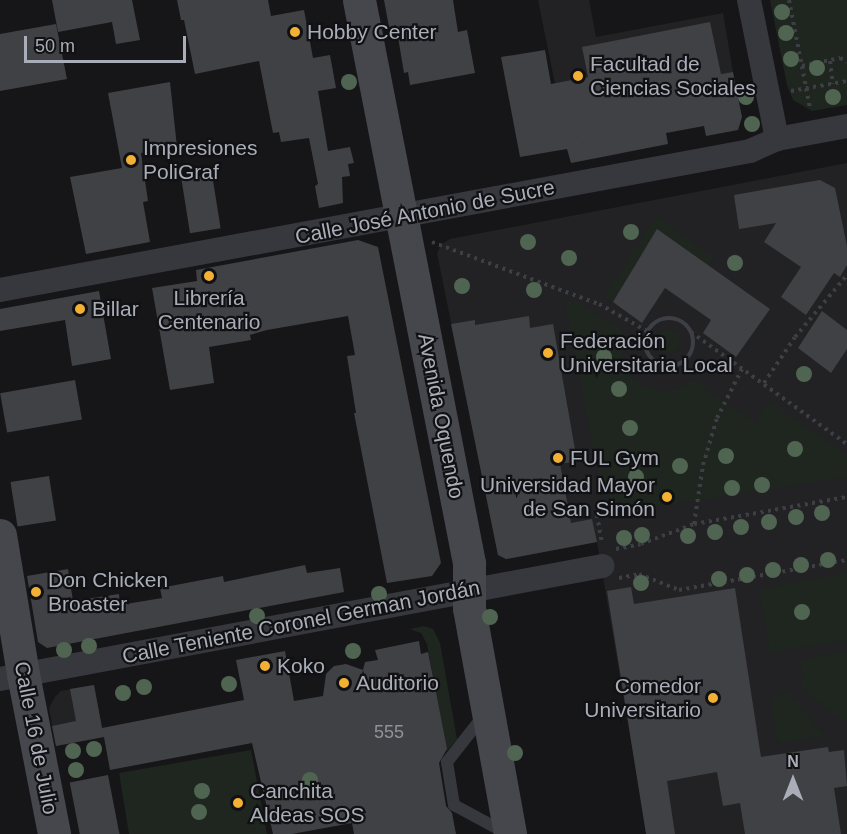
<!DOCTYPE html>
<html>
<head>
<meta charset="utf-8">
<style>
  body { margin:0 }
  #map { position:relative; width:847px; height:834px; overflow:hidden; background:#161618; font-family:Arial,sans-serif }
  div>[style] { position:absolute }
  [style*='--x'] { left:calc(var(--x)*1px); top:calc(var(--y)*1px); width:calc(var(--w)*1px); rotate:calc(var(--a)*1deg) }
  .built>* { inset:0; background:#222225 }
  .green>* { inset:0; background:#1e261f }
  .round { border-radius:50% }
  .building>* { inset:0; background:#404145; transform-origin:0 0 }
  .path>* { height:4px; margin-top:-2px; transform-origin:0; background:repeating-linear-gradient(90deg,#3d3f44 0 3px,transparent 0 7.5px) }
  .path>.ring { margin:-2px; padding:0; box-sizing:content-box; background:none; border:4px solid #3d3f44; border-radius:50% }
  .lane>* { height:12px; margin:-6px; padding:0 6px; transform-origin:6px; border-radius:6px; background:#37383d }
  .street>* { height:24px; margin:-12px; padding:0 12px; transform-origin:12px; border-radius:12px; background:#37383d }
  .secondary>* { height:33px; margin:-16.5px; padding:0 16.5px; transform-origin:16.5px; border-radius:16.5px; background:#45474d }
  .trees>* { width:16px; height:16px; margin:-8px; border-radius:50%; background:#506452 }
  .dots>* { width:16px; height:16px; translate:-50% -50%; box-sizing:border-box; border:3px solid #111113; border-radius:50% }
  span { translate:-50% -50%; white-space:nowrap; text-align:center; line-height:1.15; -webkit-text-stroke:4.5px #111113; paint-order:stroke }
  .number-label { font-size:18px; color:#8e929b }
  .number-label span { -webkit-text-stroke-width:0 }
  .poi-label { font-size:21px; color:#a8adb8 }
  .left { translate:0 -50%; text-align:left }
  .right { translate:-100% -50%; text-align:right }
  .street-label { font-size:21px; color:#a8adb8 }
  .north { position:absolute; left:763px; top:750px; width:60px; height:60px; -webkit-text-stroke:4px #111113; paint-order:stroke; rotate:0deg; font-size:16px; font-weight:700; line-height:24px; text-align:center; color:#a8adb8 }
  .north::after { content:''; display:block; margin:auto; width:21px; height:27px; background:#a8adb8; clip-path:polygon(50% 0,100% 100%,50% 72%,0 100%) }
  .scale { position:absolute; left:24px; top:36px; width:162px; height:27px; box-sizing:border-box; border:3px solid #a8adb8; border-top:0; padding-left:8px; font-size:18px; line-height:21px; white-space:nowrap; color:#a8adb8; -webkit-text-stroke:4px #111113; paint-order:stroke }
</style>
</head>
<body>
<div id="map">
  <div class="built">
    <i style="clip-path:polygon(538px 0,589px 0,596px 37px,723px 13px,733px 72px,607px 95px,619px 154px,571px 163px)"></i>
    <i style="clip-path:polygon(847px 163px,847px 834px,647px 834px,597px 542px,506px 559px,498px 555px,437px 253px,442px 244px,450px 239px)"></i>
    <i style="clip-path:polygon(94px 685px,104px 737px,56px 746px,49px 708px,55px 697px,61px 691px)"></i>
  </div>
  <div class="green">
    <i style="clip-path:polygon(770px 0,847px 0,847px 105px,812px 111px,793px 100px,787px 85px)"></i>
    <i style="clip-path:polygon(656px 216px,715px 258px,709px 266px,657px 230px,613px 302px,604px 296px)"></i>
    <i style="clip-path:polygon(565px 302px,576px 302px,624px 331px,620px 346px,623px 361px,631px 376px,643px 386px,660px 392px,678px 389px,693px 380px,755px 423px,769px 401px,847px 454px,847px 477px,636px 510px,602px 495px)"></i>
    <i class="round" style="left:656px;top:329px;width:24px;height:24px"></i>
    <i style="clip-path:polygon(847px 573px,847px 640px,770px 653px,759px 589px)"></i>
    <i style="clip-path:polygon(424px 626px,433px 629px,440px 643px,457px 739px,447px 751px,427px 644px,421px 633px,410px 629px)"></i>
    <i style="clip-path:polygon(847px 651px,847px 723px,800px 688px,803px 679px,801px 660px)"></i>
    <i style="clip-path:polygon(789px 693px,805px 711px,813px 725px,824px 736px,778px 743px,770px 696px)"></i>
    <i style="clip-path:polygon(251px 750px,267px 834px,129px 834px,119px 773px)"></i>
  </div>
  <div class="building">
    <i style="clip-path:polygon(52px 0,132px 0,140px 40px,116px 44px,112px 22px,58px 32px)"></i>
    <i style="clip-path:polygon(177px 0,268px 0,271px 16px,304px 10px,313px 58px,330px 55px,336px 88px,318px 91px,328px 151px,350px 147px,354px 163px,348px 164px,350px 176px,342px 177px,343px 203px,319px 208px,315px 186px,318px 184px,309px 138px,281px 142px,279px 132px,273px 133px,259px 61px,195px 74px,184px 20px,181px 20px)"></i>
    <i style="clip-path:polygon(384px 0,453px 0,458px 32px,467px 30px,475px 73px,410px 85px,408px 72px,404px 73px,396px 25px,389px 27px)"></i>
    <i style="clip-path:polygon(710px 22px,721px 74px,733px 72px,742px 117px,738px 130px,706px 136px,704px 126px,666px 133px,668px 144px,571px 163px,567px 149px,520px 157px,501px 57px,545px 50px,551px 84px,588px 77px,582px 47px)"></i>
    <i style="clip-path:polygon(56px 24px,67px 79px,0 91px,0 34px)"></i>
    <i style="clip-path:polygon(170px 82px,177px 147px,141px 153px,148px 201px,143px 202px,150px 242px,86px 254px,70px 177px,122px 168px,108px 93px)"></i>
    <i style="left:212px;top:174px;width:55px;height:31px;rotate:81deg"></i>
    <i style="clip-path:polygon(820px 180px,835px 188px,847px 246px,847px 265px,840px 277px,834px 273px,806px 315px,781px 297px,801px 267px,764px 242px,776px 223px,739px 229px,734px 195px)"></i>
    <i style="clip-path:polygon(657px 229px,770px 309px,736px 357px,703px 333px,711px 320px,665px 288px,642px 323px,613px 302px)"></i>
    <i style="clip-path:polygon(358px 240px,378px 247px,441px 563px,432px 576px,387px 583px,354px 413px,356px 413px,347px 356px,355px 355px,348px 316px,267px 330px,250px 335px,251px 340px,209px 347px,214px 383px,170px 390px,152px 288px,197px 281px,196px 270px)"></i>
    <i style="clip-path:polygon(99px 291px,111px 359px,72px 366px,65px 320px,0 331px,0 309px)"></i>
    <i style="clip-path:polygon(822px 311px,847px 330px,847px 349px,831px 373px,798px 348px)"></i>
    <i style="clip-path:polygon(529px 316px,530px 328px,553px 324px,577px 461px,560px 464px,571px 523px,592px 519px,597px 542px,506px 559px,498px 555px,451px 324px,475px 320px,475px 325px)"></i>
    <i style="left:75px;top:380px;width:40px;height:76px;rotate:80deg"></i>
    <i style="left:49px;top:476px;width:45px;height:39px;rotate:81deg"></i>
    <i style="clip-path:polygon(305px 565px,307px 573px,340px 568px,344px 592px,47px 648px,38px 642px,27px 576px,68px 569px,73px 601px,119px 594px,120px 605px,162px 598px,160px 588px,223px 576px,224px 582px)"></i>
    <i style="clip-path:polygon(631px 587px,634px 604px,735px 588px,761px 757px,828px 747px,829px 752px,844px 750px,847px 786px,834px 788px,841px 834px,745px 834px,740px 803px,723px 806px,717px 772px,667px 781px,675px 834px,646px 834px,607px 591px)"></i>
    <i style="clip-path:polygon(419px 641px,421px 654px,428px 652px,437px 697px,447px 749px,439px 763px,446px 806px,452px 813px,456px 834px,354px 834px,352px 823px,292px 834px,273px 834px,252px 743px,110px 770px,104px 737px,56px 746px,52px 726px,76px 721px,70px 689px,94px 685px,102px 728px,244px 700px,236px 660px,285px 651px,294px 701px,323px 696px,326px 674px,334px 666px,346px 664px,363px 670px,365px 662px,378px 660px,375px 650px)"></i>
    <i style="left:108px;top:775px;width:60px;height:39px;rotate:79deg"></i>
  </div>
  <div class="path">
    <i style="--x:789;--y:0;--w:110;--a:79"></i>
    <i style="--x:830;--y:61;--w:23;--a:83"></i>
    <i style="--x:802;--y:66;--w:39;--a:-12"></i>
    <i style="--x:840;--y:58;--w:8;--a:30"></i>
    <i style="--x:791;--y:91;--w:57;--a:-10.1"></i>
    <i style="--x:583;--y:142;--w:5;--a:79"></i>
    <i style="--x:432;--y:242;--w:178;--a:20.4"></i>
    <i style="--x:599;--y:304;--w:55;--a:29.4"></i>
    <i class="ring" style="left:645px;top:318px;width:44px;height:44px"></i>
    <i style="--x:691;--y:332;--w:192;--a:35.7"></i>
    <i style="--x:764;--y:383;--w:55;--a:-56"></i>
    <i style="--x:795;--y:337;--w:81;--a:-50"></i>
    <i style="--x:597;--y:515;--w:29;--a:80"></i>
    <i style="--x:694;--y:524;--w:60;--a:-81.3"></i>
    <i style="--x:703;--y:465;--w:49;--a:-73.4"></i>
    <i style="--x:717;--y:418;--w:55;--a:-63"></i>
    <i style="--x:616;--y:549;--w:25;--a:-11"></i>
    <i style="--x:641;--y:544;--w:57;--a:-20.7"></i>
    <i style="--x:694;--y:524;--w:155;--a:-10"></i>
    <i style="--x:619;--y:578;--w:20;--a:-11"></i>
    <i style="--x:639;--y:574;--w:43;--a:21.8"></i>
    <i style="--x:679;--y:590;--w:171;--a:-10.1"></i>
  </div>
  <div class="lane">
    <i style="--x:484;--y:715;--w:60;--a:128.2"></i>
    <i style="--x:447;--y:762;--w:44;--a:80.8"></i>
    <i style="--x:454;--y:805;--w:57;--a:28.4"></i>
  </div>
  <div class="street">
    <i style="--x:749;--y:0;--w:142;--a:78.6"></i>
    <i style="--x:0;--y:290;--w:763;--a:-10.5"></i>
    <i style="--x:750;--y:151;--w:30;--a:-24"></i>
    <i style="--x:777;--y:139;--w:71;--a:-10.5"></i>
    <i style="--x:0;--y:679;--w:613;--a:-10.63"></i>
  </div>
  <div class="secondary">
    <i style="--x:359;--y:0;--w:574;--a:78.94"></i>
    <i style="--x:469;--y:563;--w:45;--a:90"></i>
    <i style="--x:469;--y:608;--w:230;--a:79.7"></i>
    <i style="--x:0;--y:535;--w:141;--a:80.6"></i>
    <i style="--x:23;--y:674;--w:163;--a:79"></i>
  </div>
  <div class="trees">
    <i style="left:782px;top:12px"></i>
    <i style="left:786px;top:33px"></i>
    <i style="left:791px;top:59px"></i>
    <i style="left:817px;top:68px"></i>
    <i style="left:349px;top:82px"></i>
    <i style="left:746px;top:97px"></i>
    <i style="left:833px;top:97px"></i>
    <i style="left:752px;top:124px"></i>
    <i style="left:631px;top:232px"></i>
    <i style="left:528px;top:242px"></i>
    <i style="left:569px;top:258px"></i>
    <i style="left:735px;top:263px"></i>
    <i style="left:462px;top:286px"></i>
    <i style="left:534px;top:290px"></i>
    <i style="left:604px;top:357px"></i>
    <i style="left:804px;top:374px"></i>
    <i style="left:619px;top:389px"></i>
    <i style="left:630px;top:428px"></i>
    <i style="left:795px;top:449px"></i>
    <i style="left:726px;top:456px"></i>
    <i style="left:680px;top:466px"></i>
    <i style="left:636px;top:477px"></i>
    <i style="left:762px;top:485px"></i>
    <i style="left:732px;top:488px"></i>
    <i style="left:822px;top:513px"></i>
    <i style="left:796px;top:517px"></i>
    <i style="left:769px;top:522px"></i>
    <i style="left:741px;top:527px"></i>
    <i style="left:715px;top:532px"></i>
    <i style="left:642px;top:535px"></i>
    <i style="left:688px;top:536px"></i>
    <i style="left:624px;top:538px"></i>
    <i style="left:828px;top:560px"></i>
    <i style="left:801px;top:565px"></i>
    <i style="left:773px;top:570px"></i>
    <i style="left:747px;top:575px"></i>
    <i style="left:719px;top:579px"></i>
    <i style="left:641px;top:583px"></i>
    <i style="left:379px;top:594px"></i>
    <i style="left:802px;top:612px"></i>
    <i style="left:257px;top:616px"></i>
    <i style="left:490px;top:617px"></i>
    <i style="left:89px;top:646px"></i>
    <i style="left:64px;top:650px"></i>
    <i style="left:353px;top:651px"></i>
    <i style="left:229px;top:684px"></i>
    <i style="left:144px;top:687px"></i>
    <i style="left:123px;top:693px"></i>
    <i style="left:94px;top:749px"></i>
    <i style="left:73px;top:751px"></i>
    <i style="left:515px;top:753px"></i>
    <i style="left:76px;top:770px"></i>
    <i style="left:310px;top:780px"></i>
    <i style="left:202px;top:791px"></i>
    <i style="left:199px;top:812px"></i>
  </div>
  <div class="dots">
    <i style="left:295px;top:32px;background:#f2b134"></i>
    <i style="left:578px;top:76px;background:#f2b134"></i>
    <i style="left:131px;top:160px;background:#f2b134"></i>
    <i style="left:209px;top:276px;background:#f2b134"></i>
    <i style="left:80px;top:309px;background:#f2b134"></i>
    <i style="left:548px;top:353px;background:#f2b134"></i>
    <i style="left:558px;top:458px;background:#f2b134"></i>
    <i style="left:667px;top:497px;background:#f2b134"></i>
    <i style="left:36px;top:592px;background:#f2b134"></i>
    <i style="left:265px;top:666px;background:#f2b134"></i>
    <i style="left:344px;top:683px;background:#f2b134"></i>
    <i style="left:713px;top:698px;background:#f2b134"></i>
    <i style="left:238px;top:803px;background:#f2b134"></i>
  </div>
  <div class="number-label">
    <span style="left:389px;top:732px">555</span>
  </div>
  <div class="poi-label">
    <span class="left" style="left:307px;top:32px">Hobby Center</span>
    <span class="left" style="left:590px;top:76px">Facultad de<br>Ciencias Sociales</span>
    <span class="left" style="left:143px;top:160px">Impresiones<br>PoliGraf</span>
    <span style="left:209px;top:310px">Librería<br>Centenario</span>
    <span class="left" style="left:92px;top:309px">Billar</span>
    <span class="left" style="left:560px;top:353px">Federación<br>Universitaria Local</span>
    <span class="left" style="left:570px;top:458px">FUL Gym</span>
    <span class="right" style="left:655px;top:497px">Universidad Mayor<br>de San Simón</span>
    <span class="left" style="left:48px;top:592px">Don Chicken<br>Broaster</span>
    <span class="left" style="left:277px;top:666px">Koko</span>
    <span class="left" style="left:356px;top:683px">Auditorio</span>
    <span class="right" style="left:701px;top:698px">Comedor<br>Universitario</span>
    <span class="left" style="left:250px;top:803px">Canchita<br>Aldeas SOS</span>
  </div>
  <div class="street-label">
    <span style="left:425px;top:212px;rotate:-11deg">Calle José Antonio de Sucre</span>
    <span style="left:441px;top:416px;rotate:79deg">Avenida Oquendo</span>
    <span style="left:301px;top:622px;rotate:-11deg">Calle Teniente Coronel German Jordán</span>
    <span style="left:36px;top:738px;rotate:79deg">Calle 16 de Julio</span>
  </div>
  <div class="north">N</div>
  <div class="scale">50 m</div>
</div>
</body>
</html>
